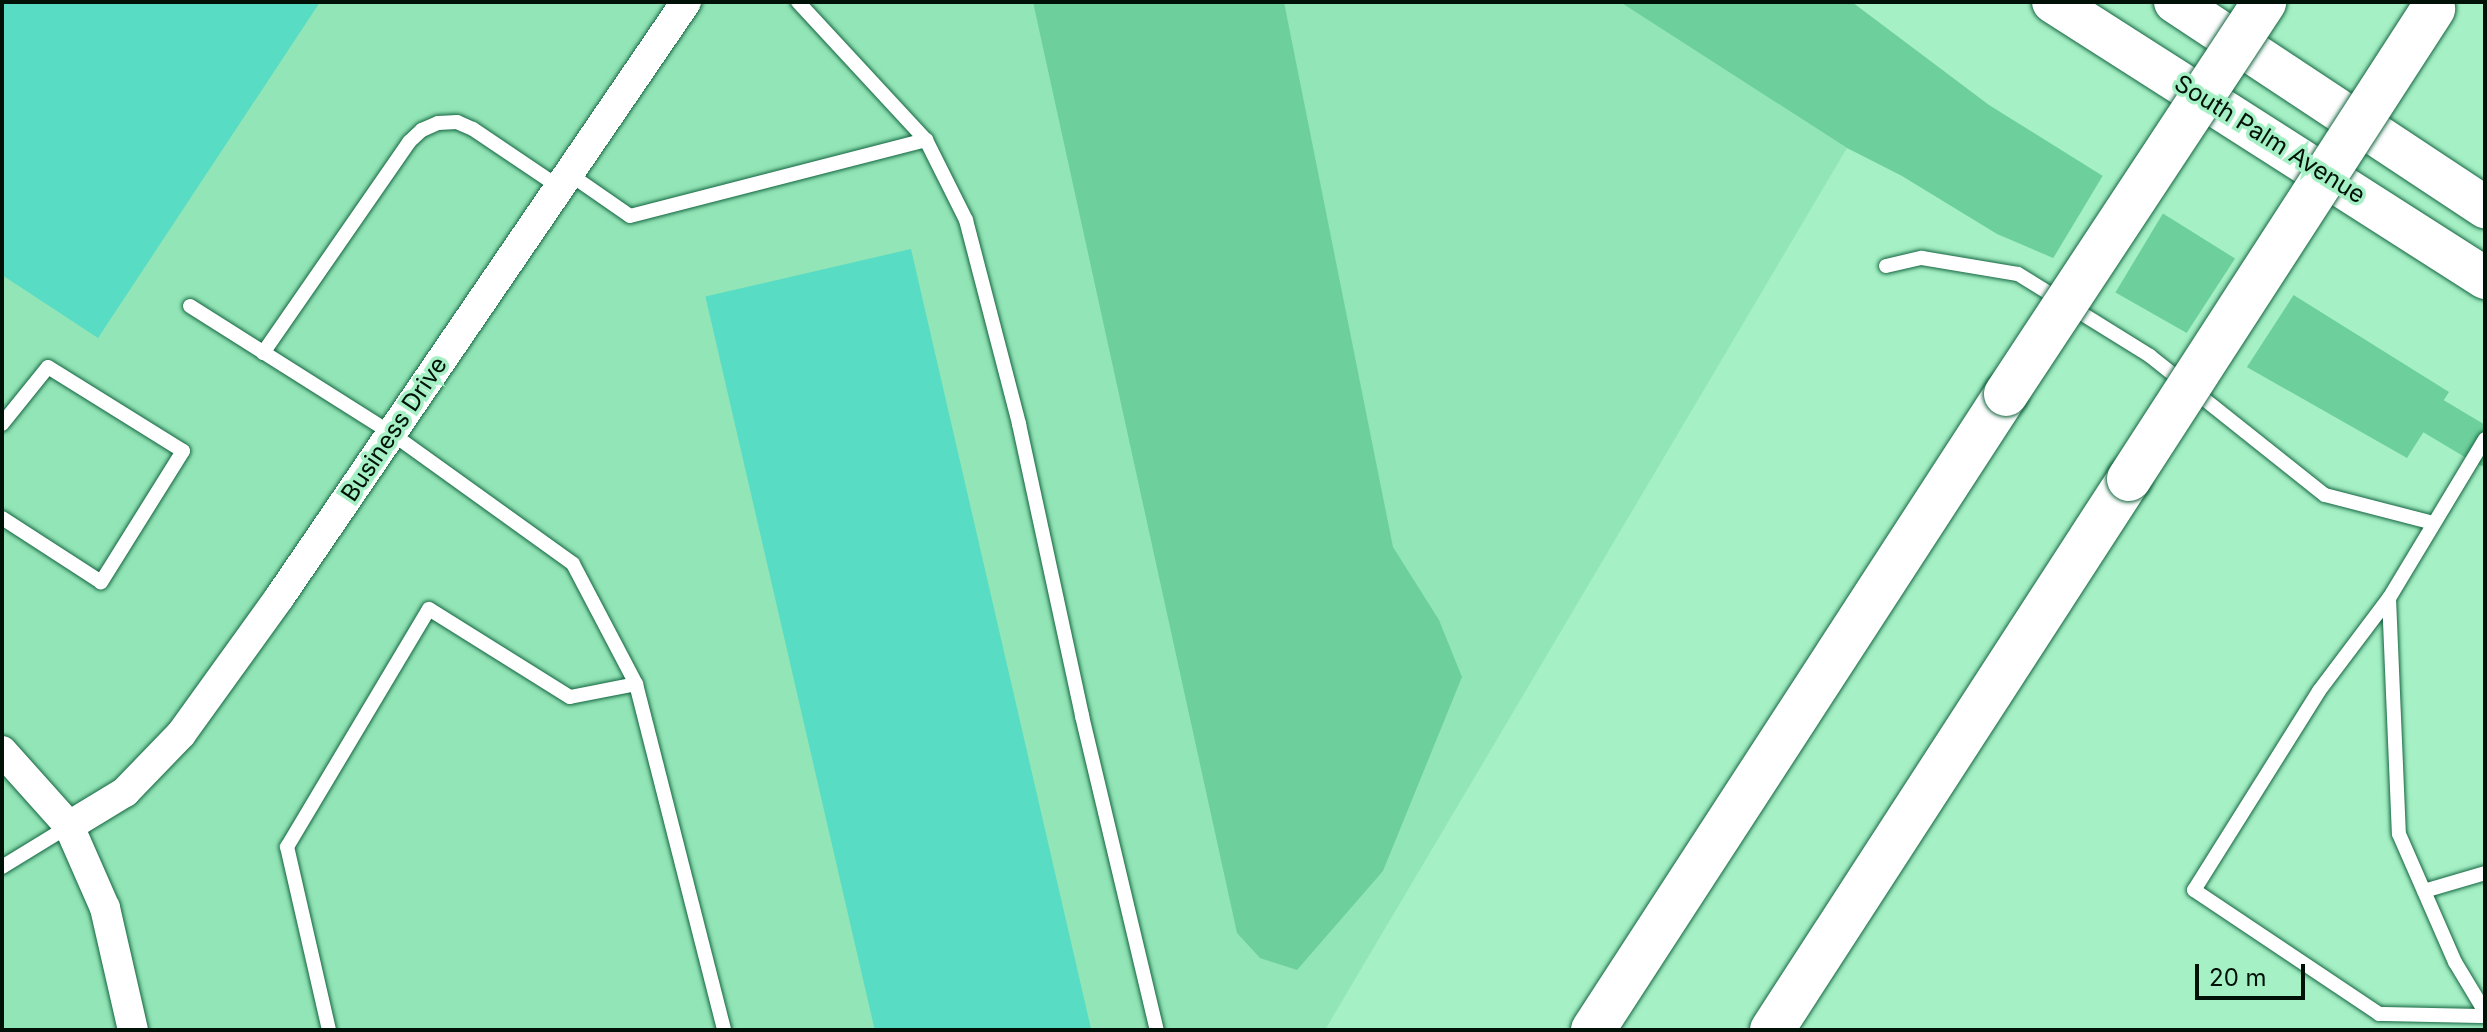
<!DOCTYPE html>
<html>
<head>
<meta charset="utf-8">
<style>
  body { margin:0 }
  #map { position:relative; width:2487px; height:1032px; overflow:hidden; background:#a5f0c5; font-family:Inter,sans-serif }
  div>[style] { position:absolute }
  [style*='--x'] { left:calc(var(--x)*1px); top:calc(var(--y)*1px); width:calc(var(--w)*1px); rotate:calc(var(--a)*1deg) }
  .built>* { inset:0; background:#92e5b6 }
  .water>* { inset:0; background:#6dd09c }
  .pier>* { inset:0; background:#a5f0c5; transform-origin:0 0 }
  .canal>* { height:38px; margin:-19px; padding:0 19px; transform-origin:19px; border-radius:19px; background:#6dd09c }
  .building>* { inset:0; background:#59dcc4; transform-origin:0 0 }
  .roads { filter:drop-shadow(0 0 2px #156541) drop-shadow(0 0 2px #156541) }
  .service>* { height:14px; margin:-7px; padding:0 7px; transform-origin:7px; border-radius:7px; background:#fff }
  .minor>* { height:30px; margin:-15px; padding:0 15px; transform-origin:15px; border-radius:15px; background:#fff }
  .secondary>* { height:42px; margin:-21px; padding:0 21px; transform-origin:21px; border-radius:21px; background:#fff }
  .motorway>* { height:44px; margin:-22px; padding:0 22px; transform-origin:22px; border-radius:22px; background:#fff }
  .bridges { filter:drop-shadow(0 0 2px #156541) drop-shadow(0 0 2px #156541) }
  .motorway-bridge>* { height:44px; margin:-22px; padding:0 22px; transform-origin:22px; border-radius:22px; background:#fff }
  span { translate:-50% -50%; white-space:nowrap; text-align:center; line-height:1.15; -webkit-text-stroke:7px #a5f0c5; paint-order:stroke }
  .street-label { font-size:24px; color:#001208 }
  .frame { position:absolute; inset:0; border:4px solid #001208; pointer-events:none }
  .scale { position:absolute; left:2195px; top:964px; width:110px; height:36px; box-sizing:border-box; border:4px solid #001208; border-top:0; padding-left:10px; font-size:24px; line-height:28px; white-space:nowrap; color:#001208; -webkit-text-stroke:6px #a5f0c5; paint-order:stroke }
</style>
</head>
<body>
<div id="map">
  <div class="built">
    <i style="clip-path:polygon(2px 2px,1620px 2px,1847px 148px,1325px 1030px,2px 1030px)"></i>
  </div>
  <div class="water">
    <i style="clip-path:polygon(1033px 2px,1284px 2px,1393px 547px,1439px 620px,1462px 677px,1383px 871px,1297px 970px,1260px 958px,1237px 933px)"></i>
    <i style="clip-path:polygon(1620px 2px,1852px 2px,1989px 105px,2449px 392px,2407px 458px,2060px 261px,1997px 234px,1902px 176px,1847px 148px)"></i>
  </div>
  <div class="pier">
    <i style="left:2105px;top:172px;width:71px;height:105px;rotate:31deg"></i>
    <i style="left:2238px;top:254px;width:69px;height:100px;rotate:33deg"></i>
  </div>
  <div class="canal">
    <i style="--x:2388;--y:389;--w:113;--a:30.9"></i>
  </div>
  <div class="building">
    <i style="clip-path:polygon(2px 2px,320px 2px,98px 338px,2px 275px)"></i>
    <i style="left:911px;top:249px;width:801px;height:211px;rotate:77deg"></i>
  </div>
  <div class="roads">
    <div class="service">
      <i style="--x:798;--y:2;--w:188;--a:47.2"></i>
      <i style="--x:926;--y:140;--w:89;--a:63.4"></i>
      <i style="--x:966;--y:220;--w:211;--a:75.4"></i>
      <i style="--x:1019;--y:424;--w:299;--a:77.8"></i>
      <i style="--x:1082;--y:716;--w:323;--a:76.6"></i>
      <i style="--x:568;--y:173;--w:75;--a:34.7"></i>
      <i style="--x:630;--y:216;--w:306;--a:-14.4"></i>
      <i style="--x:1886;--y:266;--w:37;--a:-13"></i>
      <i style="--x:1922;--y:258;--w:97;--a:9.5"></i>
      <i style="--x:2018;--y:274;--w:155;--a:31.8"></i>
      <i style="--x:2150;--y:356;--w:223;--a:38.5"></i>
      <i style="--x:2325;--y:495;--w:112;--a:14.5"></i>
      <i style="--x:190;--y:306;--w:238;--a:32.3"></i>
      <i style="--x:391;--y:433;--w:224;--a:35.7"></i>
      <i style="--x:573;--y:564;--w:136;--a:62.3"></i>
      <i style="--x:263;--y:353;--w:257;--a:-55.3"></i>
      <i style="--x:409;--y:142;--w:18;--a:-43"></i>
      <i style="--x:422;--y:130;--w:17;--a:-24"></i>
      <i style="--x:438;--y:123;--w:19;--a:-3"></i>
      <i style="--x:457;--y:122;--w:17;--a:24"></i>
      <i style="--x:473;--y:129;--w:104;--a:34"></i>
      <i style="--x:2;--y:424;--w:73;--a:-51.1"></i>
      <i style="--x:48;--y:367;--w:159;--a:31.9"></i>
      <i style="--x:183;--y:451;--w:155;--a:122"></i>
      <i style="--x:101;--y:582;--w:118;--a:-147.1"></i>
      <i style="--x:2485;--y:439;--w:186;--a:121.1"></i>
      <i style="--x:2389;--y:598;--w:236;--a:87.6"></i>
      <i style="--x:2399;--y:834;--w:140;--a:66.4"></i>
      <i style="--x:2455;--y:962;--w:58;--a:59"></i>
      <i style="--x:2389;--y:598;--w:116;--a:127"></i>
      <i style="--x:2319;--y:691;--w:235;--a:122.1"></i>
      <i style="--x:2194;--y:890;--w:223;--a:33.8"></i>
      <i style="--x:2379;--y:1014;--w:106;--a:1.1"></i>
      <i style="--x:2;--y:867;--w:79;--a:-31.5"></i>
      <i style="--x:2424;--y:891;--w:64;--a:-16.4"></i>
      <i style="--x:329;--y:1030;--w:188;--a:-102.9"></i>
      <i style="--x:287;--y:847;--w:277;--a:-59.2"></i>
      <i style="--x:429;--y:609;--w:166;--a:32"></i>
      <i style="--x:570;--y:697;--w:67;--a:-11.1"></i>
      <i style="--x:636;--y:684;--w:357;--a:75.7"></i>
    </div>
    <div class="minor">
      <i style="--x:2;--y:751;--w:101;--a:48.2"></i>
      <i style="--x:69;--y:826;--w:90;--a:66.3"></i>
      <i style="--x:105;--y:908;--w:125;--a:77.1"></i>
      <i style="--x:69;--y:826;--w:66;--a:-31.3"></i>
      <i style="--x:125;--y:792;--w:81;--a:-46"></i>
      <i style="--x:181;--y:734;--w:168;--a:-54.2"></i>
      <i style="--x:279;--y:598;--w:722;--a:-55.67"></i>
    </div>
    <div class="secondary">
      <i style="--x:2053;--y:2;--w:513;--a:32.57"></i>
      <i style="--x:2175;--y:2;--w:372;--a:33.5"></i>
    </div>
    <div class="motorway">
      <i style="--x:1593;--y:1030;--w:758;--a:-57"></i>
      <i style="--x:1772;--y:1030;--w:657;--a:-57.06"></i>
    </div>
  </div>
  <div class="bridges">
    <div class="motorway-bridge">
      <i style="--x:2006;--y:394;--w:469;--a:-56.6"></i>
      <i style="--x:2129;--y:479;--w:560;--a:-57.1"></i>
    </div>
  </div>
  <div class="street-label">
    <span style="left:2270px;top:139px;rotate:32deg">South Palm Avenue</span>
    <span style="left:394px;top:429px;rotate:-56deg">Business Drive</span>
  </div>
  <div class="frame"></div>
  <div class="scale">20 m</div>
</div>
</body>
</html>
